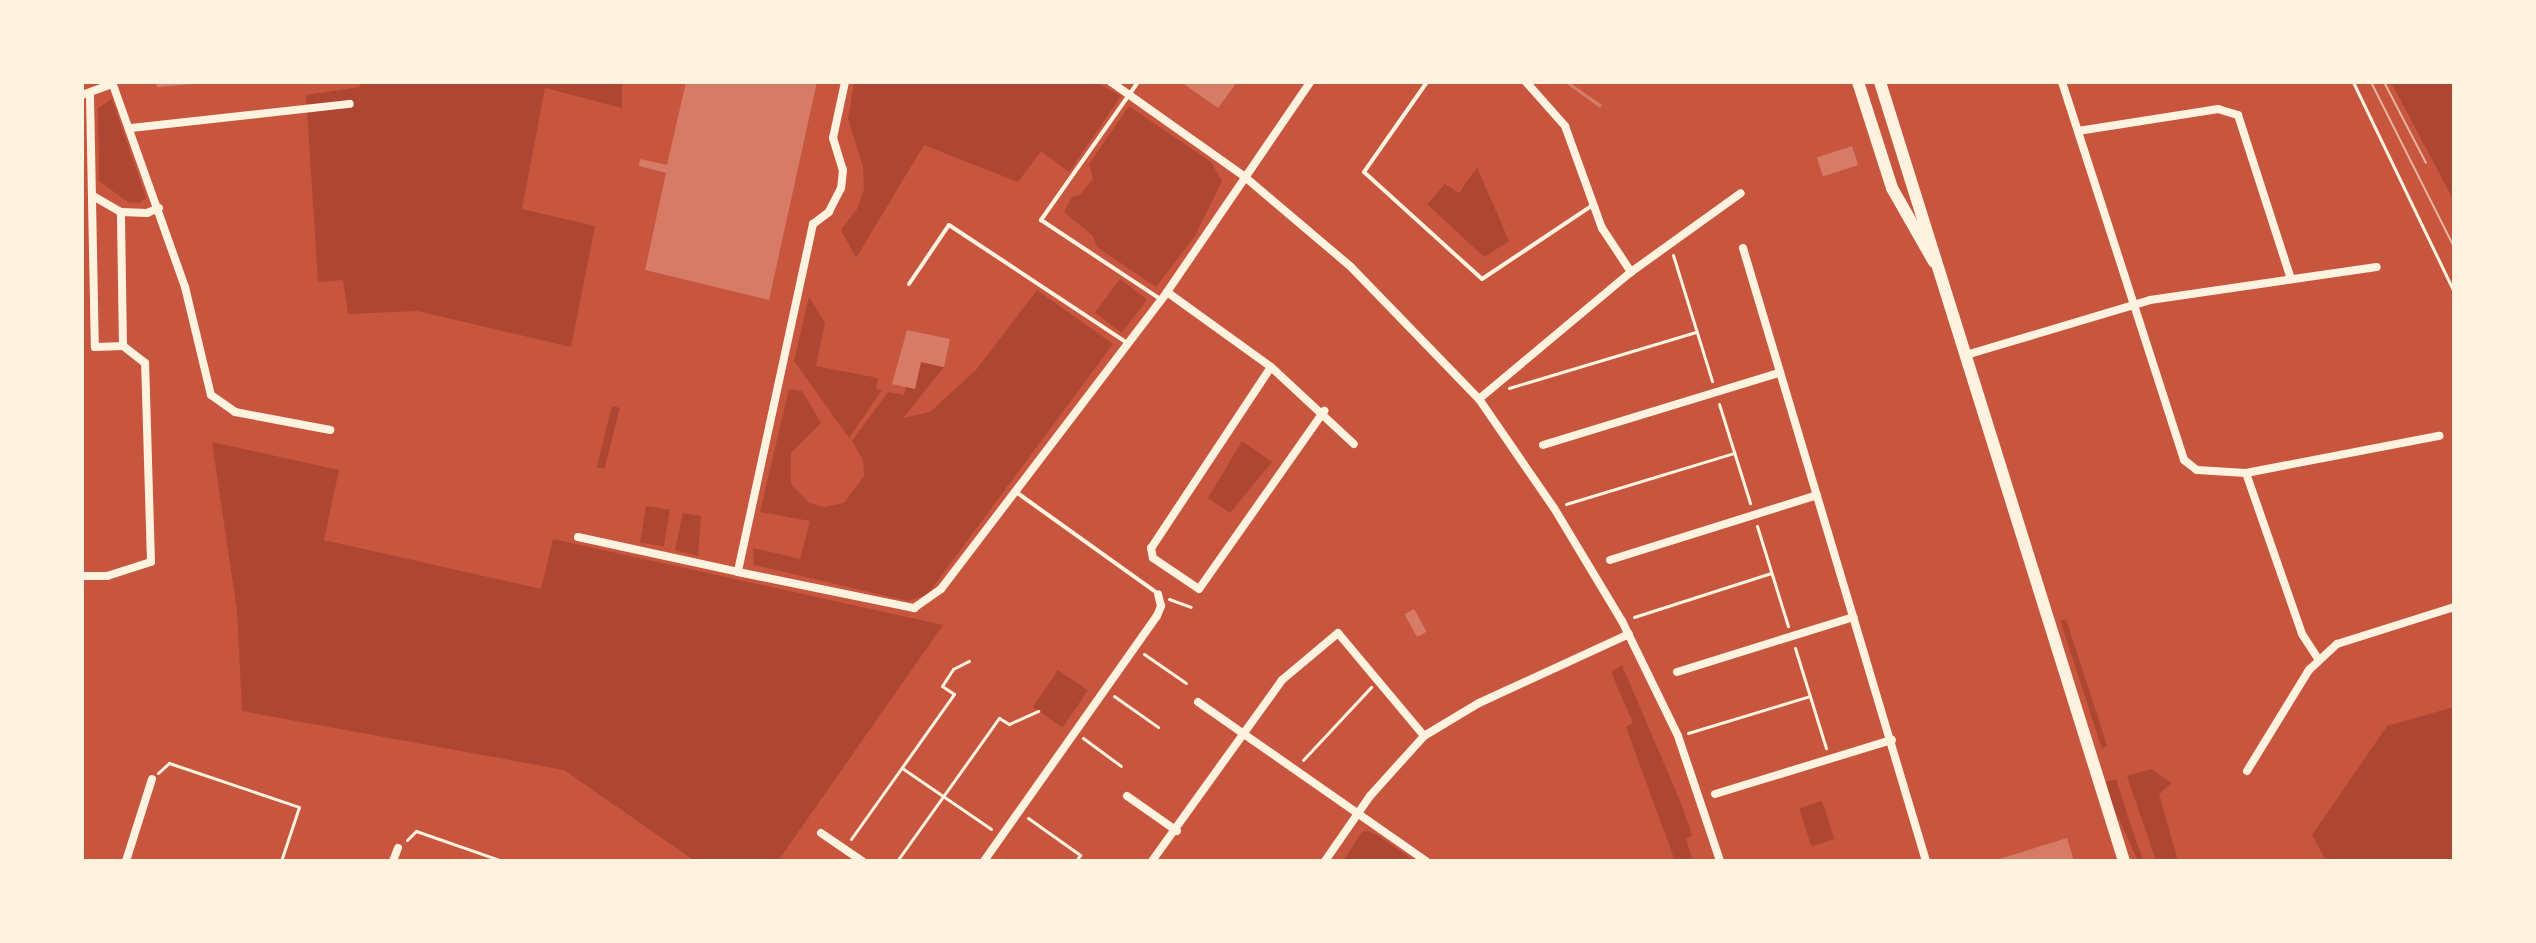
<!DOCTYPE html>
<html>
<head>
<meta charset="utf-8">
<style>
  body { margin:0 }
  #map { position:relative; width:2536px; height:943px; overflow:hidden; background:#c8553d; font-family:"Golos Text",sans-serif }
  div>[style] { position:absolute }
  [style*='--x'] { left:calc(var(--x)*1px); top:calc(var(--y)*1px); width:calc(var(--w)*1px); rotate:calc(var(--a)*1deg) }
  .green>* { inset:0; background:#ae4732; transform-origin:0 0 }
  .building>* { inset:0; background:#d67c66; transform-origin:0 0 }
  .path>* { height:3px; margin:-1.5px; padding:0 1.5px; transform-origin:1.5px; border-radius:1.5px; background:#fff3e0 }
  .service>* { height:4px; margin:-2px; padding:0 2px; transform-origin:2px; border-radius:2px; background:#fff3e0 }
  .minor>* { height:8px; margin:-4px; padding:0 4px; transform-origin:4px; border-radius:4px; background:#fff3e0 }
  .primary>* { height:12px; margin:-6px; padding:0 6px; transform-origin:6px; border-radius:6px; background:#fff3e0 }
  .tram>* { height:2px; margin:-1px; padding:0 1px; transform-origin:1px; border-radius:1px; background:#e9b49f }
  span { translate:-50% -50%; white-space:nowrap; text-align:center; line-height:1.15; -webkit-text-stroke:7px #fff3e0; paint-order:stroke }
  .frame { position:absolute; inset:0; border:84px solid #fff3e0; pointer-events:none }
</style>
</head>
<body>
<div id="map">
  <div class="green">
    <i style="clip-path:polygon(360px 82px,622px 82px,622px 108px,545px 88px,522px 209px,595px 226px,571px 347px,417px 311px,348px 314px,343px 280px,318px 282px,306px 95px,360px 87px)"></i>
    <i style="clip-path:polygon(854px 82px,1096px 82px,1121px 96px,1069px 172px,1041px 151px,1018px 182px,924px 145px,856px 258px,841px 230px,857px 209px,864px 190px,863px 167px,848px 119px)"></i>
    <i style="clip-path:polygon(2391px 82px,2451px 82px,2454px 87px,2454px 201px)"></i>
    <i style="clip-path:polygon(112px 99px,146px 198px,139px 203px,128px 202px,99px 181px,98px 108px)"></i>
    <i style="clip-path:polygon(1129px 106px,1211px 162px,1222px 181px,1195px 236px,1156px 287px,1097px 247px,1092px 235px,1064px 212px,1072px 197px,1080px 195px,1093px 179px,1089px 164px)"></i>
    <i style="clip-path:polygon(1477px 167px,1509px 241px,1484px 257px,1427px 204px,1445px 184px,1459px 193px)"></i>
    <i style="left:1120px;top:279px;width:34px;height:42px;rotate:37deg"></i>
    <i style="clip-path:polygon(1037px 290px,1113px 344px,927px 595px,908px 601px,754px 565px,753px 548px,800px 559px,810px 521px,760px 512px,789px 389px,802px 391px,821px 423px,791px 453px,791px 484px,809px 503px,825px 507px,844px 503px,864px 476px,863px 460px,852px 441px,888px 392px,904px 395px,906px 387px,915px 389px,921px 362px,944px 367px,903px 418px,930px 412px,976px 370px)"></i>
    <i style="clip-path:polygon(809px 297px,825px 323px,816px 366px,878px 378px,876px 389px,882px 390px,849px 438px,794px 361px)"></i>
    <i style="left:612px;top:406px;width:8px;height:63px;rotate:14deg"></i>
    <i style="clip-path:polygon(1242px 441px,1272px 462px,1230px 513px,1208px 498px)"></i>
    <i style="clip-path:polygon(212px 442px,339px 470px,324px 540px,541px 589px,553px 539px,943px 625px,778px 861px,695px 861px,564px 770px,242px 711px,237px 611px)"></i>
    <i style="left:646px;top:506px;width:24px;height:37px;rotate:9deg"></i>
    <i style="clip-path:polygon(683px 513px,701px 516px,698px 556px,675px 550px)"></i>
    <i style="left:2066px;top:619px;width:134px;height:6px;rotate:72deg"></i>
    <i style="clip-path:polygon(1622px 665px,1681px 803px,1692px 835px,1686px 839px,1693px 861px,1675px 861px,1626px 727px,1633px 723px,1613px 677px,1612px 671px)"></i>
    <i style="left:1058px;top:670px;width:36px;height:45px;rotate:34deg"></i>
    <i style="clip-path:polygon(2454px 707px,2454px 861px,2326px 861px,2312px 835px,2387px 726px)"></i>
    <i style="clip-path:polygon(2151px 769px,2172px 783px,2159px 794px,2178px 861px,2156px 861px,2127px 776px)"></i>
    <i style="clip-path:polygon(2116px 779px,2137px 844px,2144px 861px,2138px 861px,2113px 806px,2106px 782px)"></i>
    <i style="left:1822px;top:801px;width:40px;height:24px;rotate:72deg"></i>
    <i style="clip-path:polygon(1368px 831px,1377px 835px,1415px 861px,1343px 861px,1362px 832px)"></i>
  </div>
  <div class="building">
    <i style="clip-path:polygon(156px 82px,194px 82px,194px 84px,157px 87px)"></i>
    <i style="clip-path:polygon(686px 82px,817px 82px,769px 300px,645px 270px,666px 173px,639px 166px,640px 159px,667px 165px)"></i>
    <i style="clip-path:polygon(1181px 82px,1231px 82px,1235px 85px,1218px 108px)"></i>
    <i style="clip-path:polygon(1564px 82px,1569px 82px,1602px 105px,1600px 108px)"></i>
    <i style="left:1852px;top:146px;width:20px;height:37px;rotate:72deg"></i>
    <i style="clip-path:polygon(907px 330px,950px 339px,944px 367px,921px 362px,915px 389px,892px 384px)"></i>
    <i style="left:1414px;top:609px;width:26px;height:11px;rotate:61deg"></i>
    <i style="clip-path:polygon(2067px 838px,2074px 861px,1996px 861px,1996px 860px)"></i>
  </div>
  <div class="path">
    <i style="--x:2353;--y:82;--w:233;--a:64.3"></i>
    <i style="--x:1673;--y:255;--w:132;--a:72.8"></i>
    <i style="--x:1509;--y:388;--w:195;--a:-16.7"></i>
    <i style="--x:1719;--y:404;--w:104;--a:72.6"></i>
    <i style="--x:1566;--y:504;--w:176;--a:-16.9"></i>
    <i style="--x:1757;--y:526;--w:105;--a:72.8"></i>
    <i style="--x:1169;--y:599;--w:23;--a:20"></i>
    <i style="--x:1634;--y:617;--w:144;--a:-17.8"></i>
    <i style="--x:1795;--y:648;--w:105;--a:72.8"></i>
    <i style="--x:1144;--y:654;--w:51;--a:34.6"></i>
    <i style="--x:1114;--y:696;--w:54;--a:35.2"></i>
    <i style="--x:1688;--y:733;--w:127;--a:-16.9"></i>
    <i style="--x:1083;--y:738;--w:47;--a:36.4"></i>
    <i style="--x:1303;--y:760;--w:100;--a:-47"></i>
    <i style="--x:902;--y:768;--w:108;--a:34.4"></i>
    <i style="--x:158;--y:773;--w:15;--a:-42"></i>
    <i style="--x:169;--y:763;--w:137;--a:18.7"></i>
    <i style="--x:299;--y:807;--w:57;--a:108.4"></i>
    <i style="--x:1028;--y:818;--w:64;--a:35.4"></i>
    <i style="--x:1080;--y:855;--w:7;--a:124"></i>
    <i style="--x:851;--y:839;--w:178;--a:-54.6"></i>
    <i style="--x:954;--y:694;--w:14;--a:-146"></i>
    <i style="--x:942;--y:686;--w:20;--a:-57"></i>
    <i style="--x:953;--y:669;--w:18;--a:-27"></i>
    <i style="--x:407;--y:840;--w:13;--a:-45"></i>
    <i style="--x:416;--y:831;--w:91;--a:19.2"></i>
    <i style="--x:897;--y:861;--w:176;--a:-54.5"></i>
    <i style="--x:999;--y:718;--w:12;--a:31"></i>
    <i style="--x:1009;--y:724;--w:32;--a:-24"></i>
  </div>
  <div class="service">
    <i style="--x:1138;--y:82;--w:169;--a:125.1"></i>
    <i style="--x:1041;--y:220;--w:141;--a:33.5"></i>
    <i style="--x:1427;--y:82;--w:110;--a:125"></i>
    <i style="--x:1364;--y:172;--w:159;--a:42.2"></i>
    <i style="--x:1482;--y:279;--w:133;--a:-33.7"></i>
    <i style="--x:909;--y:284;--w:71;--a:-55.9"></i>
    <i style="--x:949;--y:225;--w:214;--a:33.5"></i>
    <i style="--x:1016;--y:492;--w:173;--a:35.6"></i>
  </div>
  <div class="minor">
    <i style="--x:112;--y:82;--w:218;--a:70.4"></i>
    <i style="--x:185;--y:287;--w:111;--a:76.5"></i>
    <i style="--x:211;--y:395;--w:29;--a:35"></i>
    <i style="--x:235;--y:412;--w:97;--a:10.7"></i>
    <i style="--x:845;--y:82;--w:57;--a:102.1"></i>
    <i style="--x:833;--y:138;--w:34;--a:73"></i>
    <i style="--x:843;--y:170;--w:18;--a:96"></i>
    <i style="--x:841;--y:188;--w:27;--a:117"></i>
    <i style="--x:829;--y:212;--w:20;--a:143"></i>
    <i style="--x:813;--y:224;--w:356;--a:102.2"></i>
    <i style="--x:738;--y:572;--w:180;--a:11.6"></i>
    <i style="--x:914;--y:608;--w:33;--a:-35"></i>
    <i style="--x:941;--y:589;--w:373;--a:-52.7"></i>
    <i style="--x:1167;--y:292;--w:254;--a:-55.7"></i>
    <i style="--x:1111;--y:82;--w:164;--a:35.3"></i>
    <i style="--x:1245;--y:177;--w:139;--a:40.3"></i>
    <i style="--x:1351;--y:267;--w:184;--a:45.9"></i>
    <i style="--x:1479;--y:399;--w:132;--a:55.5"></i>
    <i style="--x:1554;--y:508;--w:132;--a:59"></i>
    <i style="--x:1622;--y:621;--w:128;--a:64"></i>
    <i style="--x:1678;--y:736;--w:132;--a:71.4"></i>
    <i style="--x:1526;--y:82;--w:59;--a:48.4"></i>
    <i style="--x:1565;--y:126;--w:109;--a:70.1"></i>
    <i style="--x:1602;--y:228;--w:53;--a:56.6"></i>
    <i style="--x:2062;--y:82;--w:397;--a:72.1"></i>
    <i style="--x:2184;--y:460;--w:16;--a:38"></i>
    <i style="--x:2197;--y:470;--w:49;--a:3.5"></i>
    <i style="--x:2246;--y:473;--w:197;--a:-10.9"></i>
    <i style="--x:82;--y:95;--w:32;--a:-20"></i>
    <i style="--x:90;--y:95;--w:252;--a:88.9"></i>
    <i style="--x:95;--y:347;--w:28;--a:-2"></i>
    <i style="--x:131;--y:128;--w:220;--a:-6.3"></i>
    <i style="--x:2078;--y:131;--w:142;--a:-8.9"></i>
    <i style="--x:2218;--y:109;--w:21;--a:17"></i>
    <i style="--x:2238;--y:115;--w:172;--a:72.1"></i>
    <i style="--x:93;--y:196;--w:32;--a:30"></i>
    <i style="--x:121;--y:212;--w:26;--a:2"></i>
    <i style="--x:147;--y:213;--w:13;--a:-23"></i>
    <i style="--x:1743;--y:248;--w:640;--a:73.38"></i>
    <i style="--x:1167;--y:292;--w:128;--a:35.8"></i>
    <i style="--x:1271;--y:367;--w:217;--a:123.5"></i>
    <i style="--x:1151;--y:548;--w:10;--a:79"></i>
    <i style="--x:1153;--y:558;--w:55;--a:34"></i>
    <i style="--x:1199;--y:589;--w:218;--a:-54.9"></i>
    <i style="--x:1966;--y:355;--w:192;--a:-16.6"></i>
    <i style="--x:2150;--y:300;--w:229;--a:-8.3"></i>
    <i style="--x:1271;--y:367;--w:113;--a:42.9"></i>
    <i style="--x:1479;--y:399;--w:198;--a:-39.9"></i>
    <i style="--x:1631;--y:272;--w:135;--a:-35.7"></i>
    <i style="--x:1543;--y:445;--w:247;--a:-17"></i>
    <i style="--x:2246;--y:473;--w:170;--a:70.8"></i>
    <i style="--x:2302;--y:634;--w:30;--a:57"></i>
    <i style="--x:578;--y:537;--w:164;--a:12.3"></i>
    <i style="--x:1610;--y:560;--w:217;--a:-17.4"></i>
    <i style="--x:82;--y:576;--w:25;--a:0"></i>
    <i style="--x:107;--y:576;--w:46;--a:-17.7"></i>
    <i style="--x:151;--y:562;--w:199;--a:-91.7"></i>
    <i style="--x:145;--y:363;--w:28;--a:-142"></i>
    <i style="--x:123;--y:346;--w:134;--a:-90.9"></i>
    <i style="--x:1677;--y:672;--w:185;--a:-17.3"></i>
    <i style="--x:1198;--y:702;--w:278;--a:34.9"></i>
    <i style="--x:2247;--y:771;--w:119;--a:-58.5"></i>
    <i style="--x:2309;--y:670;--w:38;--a:-43"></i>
    <i style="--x:2337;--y:644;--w:123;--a:-17.5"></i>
    <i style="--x:1715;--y:794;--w:185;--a:-17"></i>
    <i style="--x:1127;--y:796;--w:61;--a:35"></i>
    <i style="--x:821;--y:833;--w:50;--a:34.3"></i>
    <i style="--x:126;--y:861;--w:86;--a:-72.4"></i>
    <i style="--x:393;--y:861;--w:14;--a:-69"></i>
    <i style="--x:984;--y:861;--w:300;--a:-54.8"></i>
    <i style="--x:1157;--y:616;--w:11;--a:-68"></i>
    <i style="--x:1161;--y:606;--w:12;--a:-104"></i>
    <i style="--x:1152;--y:861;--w:223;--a:-54.3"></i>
    <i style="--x:1282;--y:680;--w:73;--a:-40"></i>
    <i style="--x:1338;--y:633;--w:134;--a:50.1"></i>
    <i style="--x:1325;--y:861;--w:79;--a:-55.3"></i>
    <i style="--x:1370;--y:796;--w:81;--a:-48"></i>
    <i style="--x:1424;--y:736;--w:64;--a:-31"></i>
    <i style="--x:1479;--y:703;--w:165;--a:-24.7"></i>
  </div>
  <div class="primary">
    <i style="--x:1858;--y:82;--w:111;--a:72.2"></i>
    <i style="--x:1892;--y:188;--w:85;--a:60.4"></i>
    <i style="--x:1880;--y:82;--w:816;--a:72.61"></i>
  </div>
  <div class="tram">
    <i style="--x:2371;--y:82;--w:185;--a:63.3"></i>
    <i style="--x:2384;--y:82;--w:91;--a:62.6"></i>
  </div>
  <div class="frame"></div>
</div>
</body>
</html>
